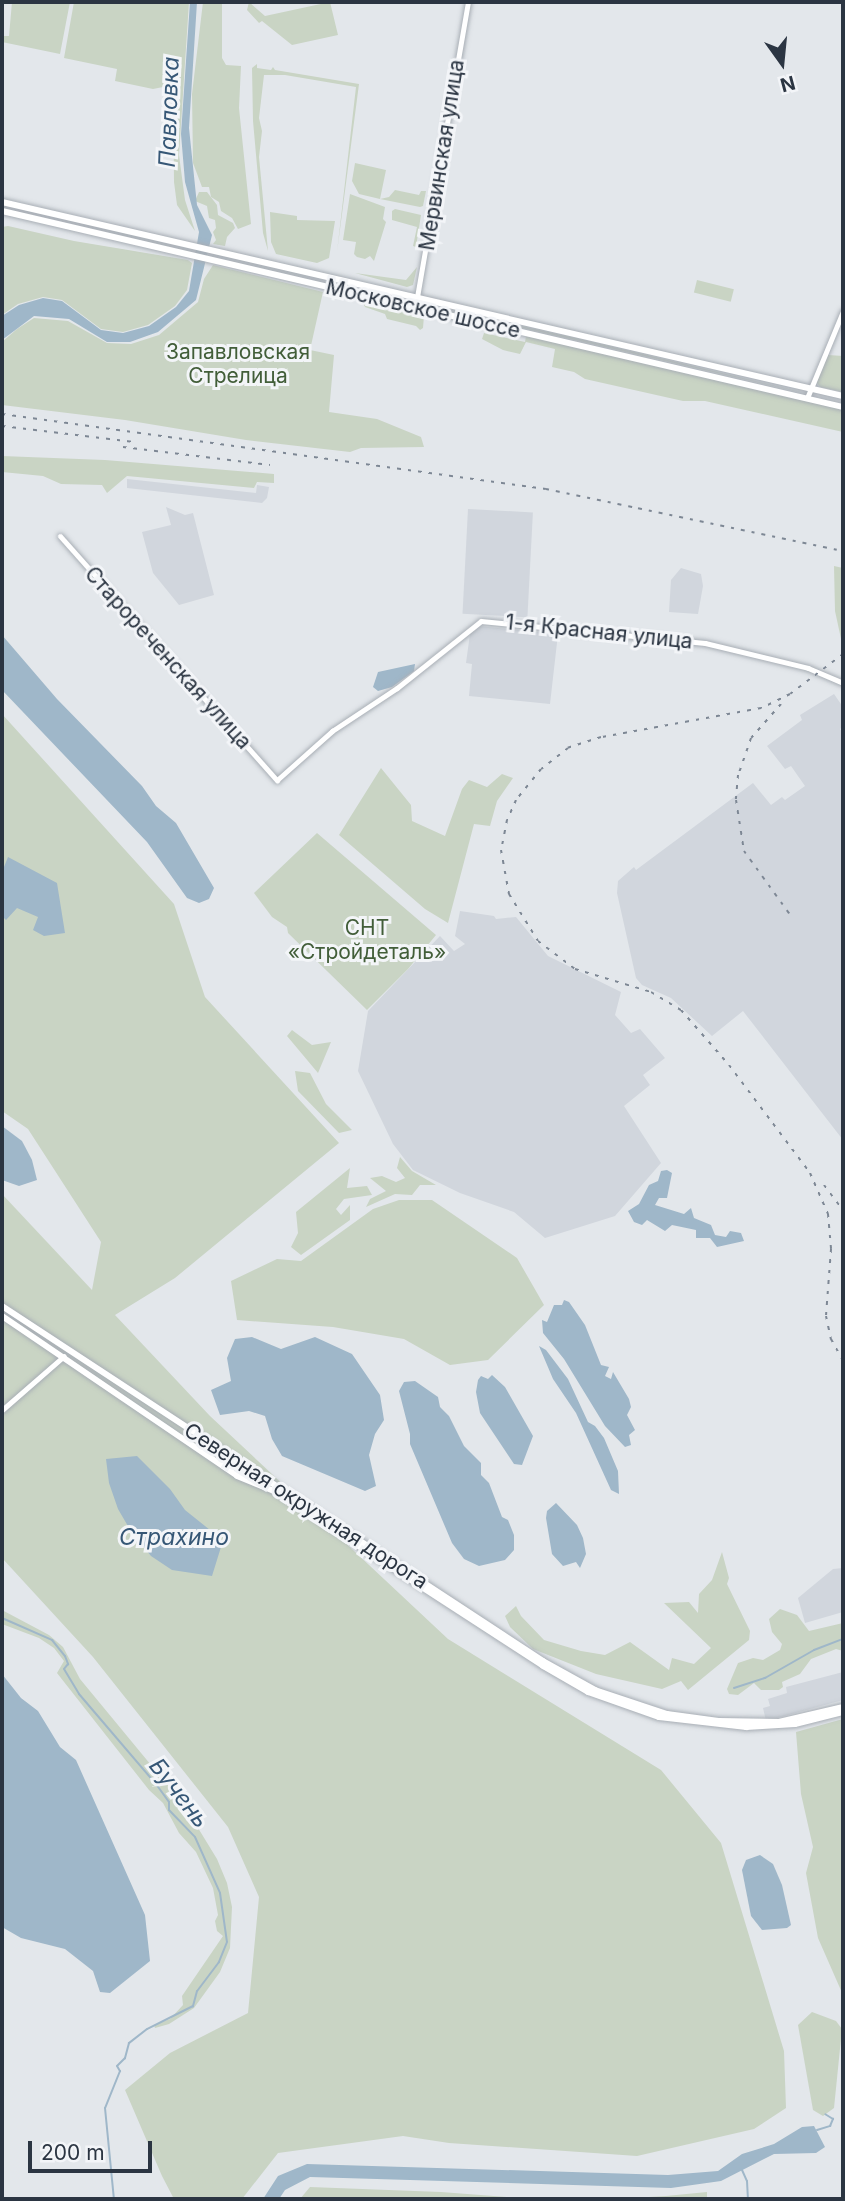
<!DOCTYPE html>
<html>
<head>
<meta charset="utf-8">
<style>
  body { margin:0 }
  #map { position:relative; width:845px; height:2201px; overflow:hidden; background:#e3e7eb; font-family:Inter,sans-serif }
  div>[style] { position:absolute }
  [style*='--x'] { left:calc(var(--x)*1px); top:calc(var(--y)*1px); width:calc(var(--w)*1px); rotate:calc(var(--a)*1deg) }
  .built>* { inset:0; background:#d1d6dd; transform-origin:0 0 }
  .green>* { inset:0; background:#c9d4c4; transform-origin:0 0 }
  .water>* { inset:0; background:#9fb7c9 }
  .stream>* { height:2px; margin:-1px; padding:0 1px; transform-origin:1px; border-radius:1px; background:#9fb7c9 }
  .roads { filter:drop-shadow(0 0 2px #a8aeb5) drop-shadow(0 0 2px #a8aeb5) }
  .secondary>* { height:5px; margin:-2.5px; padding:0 2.5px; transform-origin:2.5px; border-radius:2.5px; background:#fff }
  .primary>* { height:6px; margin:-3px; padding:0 3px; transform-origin:3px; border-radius:3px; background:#fff }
  .rail>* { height:2px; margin-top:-1px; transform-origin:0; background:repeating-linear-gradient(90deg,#7d8794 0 3.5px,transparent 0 10.5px) }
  span { translate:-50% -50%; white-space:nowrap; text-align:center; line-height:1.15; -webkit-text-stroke:6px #f3f5f8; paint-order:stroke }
  .street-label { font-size:21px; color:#2b3542 }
  .park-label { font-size:21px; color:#425e39 }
  .water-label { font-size:23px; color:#365776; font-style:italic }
  .frame { position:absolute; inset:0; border:4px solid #2b3542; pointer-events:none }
  .north { position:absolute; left:747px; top:28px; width:70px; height:70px; -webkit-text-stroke:5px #f3f5f8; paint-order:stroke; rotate:165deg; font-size:19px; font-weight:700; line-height:28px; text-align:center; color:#2b3542 }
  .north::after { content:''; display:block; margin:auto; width:24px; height:32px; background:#2b3542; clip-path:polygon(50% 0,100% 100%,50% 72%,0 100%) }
  .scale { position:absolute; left:28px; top:2141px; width:124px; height:32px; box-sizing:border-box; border:4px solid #2b3542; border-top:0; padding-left:9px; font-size:21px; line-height:24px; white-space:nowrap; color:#2b3542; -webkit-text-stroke:5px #f3f5f8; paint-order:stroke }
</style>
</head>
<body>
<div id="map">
  <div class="built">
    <i style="clip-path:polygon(127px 479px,256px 493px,257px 485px,269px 487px,267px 498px,262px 503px,127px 488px)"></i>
    <i style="clip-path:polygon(166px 507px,185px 515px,193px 513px,214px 595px,179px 605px,153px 573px,142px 532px,171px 525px)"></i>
    <i style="left:468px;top:509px;width:65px;height:105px;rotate:3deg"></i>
    <i style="clip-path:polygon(681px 568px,701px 574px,703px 586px,698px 614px,669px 612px,671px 580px)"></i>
    <i style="clip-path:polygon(478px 626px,558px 634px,550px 704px,469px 696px,472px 664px,466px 663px,470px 634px)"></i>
    <i style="clip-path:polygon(834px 694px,843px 707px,843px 726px,840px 729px,843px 734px,843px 1140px,743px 1011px,712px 1036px,671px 998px,642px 985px,636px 978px,617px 893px,618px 881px,634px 867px,636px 870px,753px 783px,771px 805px,782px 797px,785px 800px,805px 786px,791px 766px,785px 769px,767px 746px,802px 720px,800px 715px)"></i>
    <i style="clip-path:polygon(460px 911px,494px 916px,496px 919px,516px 917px,548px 956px,621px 992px,615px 1015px,631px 1033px,640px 1029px,665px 1058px,643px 1075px,650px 1085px,624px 1106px,661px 1163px,615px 1216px,545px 1238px,514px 1212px,460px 1193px,413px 1170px,393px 1144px,358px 1071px,368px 1011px,440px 936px,454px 951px,465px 944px,455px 936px)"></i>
    <i style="clip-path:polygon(843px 1568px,843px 1612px,805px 1623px,798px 1598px,833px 1569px)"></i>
    <i style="clip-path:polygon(843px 1672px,843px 1700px,766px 1721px,763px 1708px,770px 1706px,768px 1699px,787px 1693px,786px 1687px)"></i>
  </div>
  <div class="green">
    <i style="clip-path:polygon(12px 2px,70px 2px,60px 54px,2px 42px,2px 36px,9px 36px)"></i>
    <i style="clip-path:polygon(74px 2px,189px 2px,179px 155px,185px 200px,195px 231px,177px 205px,174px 182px,173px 85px,153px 89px,115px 81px,117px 69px,64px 58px)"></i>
    <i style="clip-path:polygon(203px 2px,222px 2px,222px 58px,226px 65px,241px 66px,239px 108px,251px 224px,238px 229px,232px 218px,221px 211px,219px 202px,211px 197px,209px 187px,202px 187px,193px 163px,192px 94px)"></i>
    <i style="clip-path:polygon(249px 2px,265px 16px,330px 2px,338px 35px,292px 45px,262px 21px,259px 23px,247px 10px)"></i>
    <i style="clip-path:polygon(257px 64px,257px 68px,271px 70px,273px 67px,275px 70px,359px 84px,337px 252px,356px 87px,285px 75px,264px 75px,259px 118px,262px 131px,259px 157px,268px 251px,263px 233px,253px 121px,252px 68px)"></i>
    <i style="clip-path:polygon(355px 163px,386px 170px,380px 199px,389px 197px,395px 190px,419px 195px,421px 191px,426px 191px,423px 206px,420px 207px,380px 199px,359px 194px,352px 181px)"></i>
    <i style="clip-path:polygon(199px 192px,207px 192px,217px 205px,218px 215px,233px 223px,235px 228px,227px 237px,225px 246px,213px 244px,216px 240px,213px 232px,216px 228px,215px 220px,209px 218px,207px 206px,195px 201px)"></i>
    <i style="clip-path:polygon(350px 194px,385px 207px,383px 219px,386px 222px,374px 261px,370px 256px,365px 259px,357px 257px,354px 254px,356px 242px,343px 240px)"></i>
    <i style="clip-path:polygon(395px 209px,421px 215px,416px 247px,413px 246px,417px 227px,392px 220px,392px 211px)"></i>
    <i style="clip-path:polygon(270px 212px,297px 216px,297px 220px,335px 221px,329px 258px,317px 263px,276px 254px,271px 242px)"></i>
    <i style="clip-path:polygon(8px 226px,74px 241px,188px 260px,192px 263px,187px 290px,175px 306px,148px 325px,123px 332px,101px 329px,62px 300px,43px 297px,18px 304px,2px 315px,2px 227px)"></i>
    <i style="clip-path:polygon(213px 265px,323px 292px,310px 350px,334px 355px,329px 412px,377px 419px,421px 437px,424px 447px,361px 448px,350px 452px,246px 440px,125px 420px,2px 405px,2px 342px,17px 329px,34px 318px,68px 321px,107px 343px,131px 344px,159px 335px,198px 302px,204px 279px)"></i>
    <i style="clip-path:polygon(417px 267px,413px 285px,407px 287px,355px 273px,406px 280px)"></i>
    <i style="left:697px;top:280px;width:38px;height:13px;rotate:14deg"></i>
    <i style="clip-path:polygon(362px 301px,424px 316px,423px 328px,420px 330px,416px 326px,387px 319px,385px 314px,365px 307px)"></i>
    <i style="clip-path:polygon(424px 305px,580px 339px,801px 392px,800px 392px)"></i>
    <i style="clip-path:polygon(484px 333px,525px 342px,526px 336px,843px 407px,843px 432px,705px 401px,683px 401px,585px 379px,574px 372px,552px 367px,555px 349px,526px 342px,520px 354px,503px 350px,482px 339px)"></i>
    <i style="clip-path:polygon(828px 355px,843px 356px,843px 392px,820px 387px,816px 382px)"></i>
    <i style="clip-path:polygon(2px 456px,105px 460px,274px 474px,274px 483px,257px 482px,254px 488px,127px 476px,107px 493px,102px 485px,61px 484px,43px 476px,2px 472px)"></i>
    <i style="clip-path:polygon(834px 566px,843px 568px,843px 648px,835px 611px)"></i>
    <i style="clip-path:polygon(2px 714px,174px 904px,205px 997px,339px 1143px,175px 1278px,115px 1315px,210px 1416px,448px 1639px,661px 1770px,721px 1843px,784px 2051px,786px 2108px,754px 2129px,637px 2156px,449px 2143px,403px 2136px,278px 2153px,242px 2199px,174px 2199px,162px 2176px,125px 2090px,170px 2053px,248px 2013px,259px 1897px,228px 1827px,93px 1657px,2px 1558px,2px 1194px,92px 1290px,101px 1242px,28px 1129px,2px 1111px)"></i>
    <i style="clip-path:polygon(381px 768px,411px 805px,412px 821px,445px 836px,462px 789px,469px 780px,487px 787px,502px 774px,513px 778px,497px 801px,490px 826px,474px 824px,448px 923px,425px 909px,339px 835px)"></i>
    <i style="clip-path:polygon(317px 833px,436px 935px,408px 969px,367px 1010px,288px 933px,287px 927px,272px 917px,254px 893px)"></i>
    <i style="clip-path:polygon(292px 1030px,312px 1045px,331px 1042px,318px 1073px,287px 1036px)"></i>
    <i style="clip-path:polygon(295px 1071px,310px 1073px,326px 1104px,352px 1130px,339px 1133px,298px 1091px)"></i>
    <i style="clip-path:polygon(400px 1157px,412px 1171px,436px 1185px,420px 1185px,412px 1195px,395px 1194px,366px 1207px,370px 1199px,386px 1191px,370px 1178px,382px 1176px,396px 1182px,405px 1178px,397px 1168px)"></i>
    <i style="clip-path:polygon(350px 1168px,347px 1188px,367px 1186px,372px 1195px,344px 1199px,336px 1209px,341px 1215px,350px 1205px,350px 1220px,301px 1255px,291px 1247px,298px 1233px,296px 1212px)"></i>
    <i style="clip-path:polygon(399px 1200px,432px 1200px,517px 1258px,544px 1305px,488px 1360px,450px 1365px,404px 1339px,333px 1327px,237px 1320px,231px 1281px,277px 1259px,301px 1261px,373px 1209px)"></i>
    <i style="clip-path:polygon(722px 1552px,729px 1578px,727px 1584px,750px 1631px,749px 1640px,688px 1690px,681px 1681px,662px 1689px,596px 1674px,533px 1649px,510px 1627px,505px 1616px,516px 1606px,521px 1616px,544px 1640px,581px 1651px,605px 1655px,630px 1642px,669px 1670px,672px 1658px,694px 1664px,711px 1648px,664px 1603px,689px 1602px,698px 1613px,699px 1594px,712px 1580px)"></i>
    <i style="clip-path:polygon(780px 1609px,797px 1615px,809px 1631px,843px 1623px,843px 1651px,836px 1649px,811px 1659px,800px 1674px,782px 1682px,783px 1687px,779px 1690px,761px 1690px,754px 1683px,738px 1695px,729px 1694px,727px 1689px,738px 1663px,753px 1658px,763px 1660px,780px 1650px,782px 1644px,772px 1632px,769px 1619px)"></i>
    <i style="clip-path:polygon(2px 1610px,49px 1635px,63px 1647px,80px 1679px,184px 1805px,217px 1859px,227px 1883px,232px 1907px,230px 1948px,220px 1972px,194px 2008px,169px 2024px,155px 2028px,154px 2025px,170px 2019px,183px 2005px,182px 1996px,223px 1936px,217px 1931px,215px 1921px,218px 1915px,213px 1888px,196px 1852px,179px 1833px,163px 1803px,149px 1790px,57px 1673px,64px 1661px,54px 1648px,39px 1638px,2px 1624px)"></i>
    <i style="clip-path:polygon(843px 1719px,843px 1995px,818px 1938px,806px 1873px,813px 1847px,801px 1794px,796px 1732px)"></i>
    <i style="clip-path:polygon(812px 2012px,836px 2021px,842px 2029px,834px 2108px,823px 2116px,813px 2110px,798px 2025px)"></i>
    <i style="clip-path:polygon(310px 2187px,441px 2192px,531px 2199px,300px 2199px)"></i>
    <i style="clip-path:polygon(707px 2192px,707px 2199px,614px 2199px,666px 2196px)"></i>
  </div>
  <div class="water">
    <i style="clip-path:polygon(190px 2px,197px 2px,189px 128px,197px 205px,212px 235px,196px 300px,158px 332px,130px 342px,107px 342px,69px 319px,34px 316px,2px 340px,2px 316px,19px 305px,43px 298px,62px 301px,101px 330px,123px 333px,149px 326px,176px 307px,189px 291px,199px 232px,185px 182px,181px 134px)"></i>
    <i style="clip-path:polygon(2px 635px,57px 699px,142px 786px,156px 806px,176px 823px,214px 888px,209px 899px,199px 903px,187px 898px,147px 842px,2px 690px)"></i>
    <i style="clip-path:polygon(415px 664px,414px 671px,392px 687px,378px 691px,373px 687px,378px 672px)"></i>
    <i style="clip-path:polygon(8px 857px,57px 883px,65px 933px,44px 936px,33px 930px,38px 917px,17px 908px,6px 920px,2px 916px,2px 872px)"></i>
    <i style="clip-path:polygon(2px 1126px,22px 1141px,32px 1160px,37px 1180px,19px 1186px,2px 1180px)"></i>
    <i style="clip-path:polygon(667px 1170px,672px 1173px,667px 1198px,659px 1198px,655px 1205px,684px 1214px,691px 1208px,694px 1218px,711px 1225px,715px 1235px,726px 1237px,730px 1231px,741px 1233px,744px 1241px,717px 1247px,710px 1238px,696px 1238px,696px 1230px,672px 1225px,665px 1231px,647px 1220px,642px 1225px,634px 1222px,628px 1211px,639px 1204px,649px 1185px,658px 1181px,661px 1171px)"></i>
    <i style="clip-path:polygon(564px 1300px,569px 1302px,585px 1325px,601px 1365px,609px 1367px,605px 1376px,611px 1379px,613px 1372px,629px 1399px,631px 1407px,627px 1415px,635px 1430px,629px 1435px,631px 1445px,625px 1447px,605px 1426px,564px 1359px,543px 1333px,542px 1320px,547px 1322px,554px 1305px,562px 1305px)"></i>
    <i style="clip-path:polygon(252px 1337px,281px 1349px,315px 1337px,352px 1354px,380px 1395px,384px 1420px,375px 1434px,369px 1455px,376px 1486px,365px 1491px,282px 1456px,272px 1439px,265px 1416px,249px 1411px,220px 1415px,211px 1390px,231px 1381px,227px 1358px,235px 1339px)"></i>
    <i style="clip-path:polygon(539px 1346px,546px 1350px,568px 1379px,588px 1422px,595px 1426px,604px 1438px,618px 1471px,619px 1494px,611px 1490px,576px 1413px,553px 1379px)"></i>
    <i style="clip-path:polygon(492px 1375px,505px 1387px,533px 1436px,522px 1465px,514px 1464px,480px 1413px,476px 1392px,478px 1380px,481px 1376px,488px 1379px)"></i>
    <i style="clip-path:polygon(415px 1381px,438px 1397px,440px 1407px,449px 1416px,464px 1446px,481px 1463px,481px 1475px,489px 1483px,502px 1517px,508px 1520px,514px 1535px,514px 1550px,505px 1560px,479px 1566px,464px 1559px,452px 1543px,410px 1444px,410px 1434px,399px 1391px,404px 1382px)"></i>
    <i style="clip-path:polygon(137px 1456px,170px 1489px,185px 1510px,210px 1530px,221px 1547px,212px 1576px,172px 1570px,151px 1556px,132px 1533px,118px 1509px,109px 1483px,106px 1459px)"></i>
    <i style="clip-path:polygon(556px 1503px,577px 1525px,583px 1538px,586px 1554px,580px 1568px,576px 1562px,563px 1566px,552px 1554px,546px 1518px,547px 1511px)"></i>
    <i style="clip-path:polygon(2px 1674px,21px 1698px,38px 1711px,60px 1747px,76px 1760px,145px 1915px,150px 1961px,110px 1993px,100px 1992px,93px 1971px,65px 1949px,21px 1938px,2px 1927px)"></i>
    <i style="clip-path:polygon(760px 1855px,773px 1864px,782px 1885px,791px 1925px,787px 1928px,762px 1930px,751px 1916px,742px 1870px,746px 1860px)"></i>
    <i style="clip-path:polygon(814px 2126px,825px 2147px,816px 2153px,774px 2154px,721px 2181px,671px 2188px,310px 2177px,285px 2190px,279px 2199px,263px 2199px,278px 2176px,307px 2164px,668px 2175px,718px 2171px,742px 2154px,774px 2144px,802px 2127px)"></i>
  </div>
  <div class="stream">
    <i style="--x:2;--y:1618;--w:55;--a:23.7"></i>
    <i style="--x:52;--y:1640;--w:21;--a:51"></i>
    <i style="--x:65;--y:1656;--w:9;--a:69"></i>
    <i style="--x:68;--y:1664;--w:6;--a:129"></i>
    <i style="--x:64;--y:1669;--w:29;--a:59"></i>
    <i style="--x:79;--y:1694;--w:118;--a:49.5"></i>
    <i style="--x:156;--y:1784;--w:22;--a:54"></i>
    <i style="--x:169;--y:1802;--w:8;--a:90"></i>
    <i style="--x:169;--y:1810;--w:37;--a:46"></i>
    <i style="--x:195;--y:1837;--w:61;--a:65.9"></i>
    <i style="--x:220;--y:1893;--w:49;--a:81.9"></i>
    <i style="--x:227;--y:1942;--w:22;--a:112"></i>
    <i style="--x:219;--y:1962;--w:36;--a:127"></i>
    <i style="--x:197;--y:1991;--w:16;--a:105"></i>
    <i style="--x:193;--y:2006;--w:51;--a:153.4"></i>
    <i style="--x:147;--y:2029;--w:23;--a:142"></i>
    <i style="--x:129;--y:2043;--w:16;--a:105"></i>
    <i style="--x:125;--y:2058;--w:11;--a:135"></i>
    <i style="--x:117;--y:2066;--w:6;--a:59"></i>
    <i style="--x:120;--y:2071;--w:40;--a:112"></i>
    <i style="--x:105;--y:2108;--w:91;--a:84.4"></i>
    <i style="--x:734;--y:1688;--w:33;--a:-18"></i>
    <i style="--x:765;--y:1678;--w:56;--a:-29.7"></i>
    <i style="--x:814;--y:1650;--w:31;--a:-21"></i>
    <i style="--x:817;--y:2130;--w:14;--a:-17"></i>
    <i style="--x:830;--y:2126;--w:8;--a:-67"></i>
    <i style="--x:833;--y:2119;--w:9;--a:-148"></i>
    <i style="--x:742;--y:2170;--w:12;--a:66"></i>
    <i style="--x:747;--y:2181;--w:18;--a:87"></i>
  </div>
  <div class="roads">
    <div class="secondary">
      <i style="--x:418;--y:308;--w:11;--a:-95"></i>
      <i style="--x:417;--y:297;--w:299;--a:-80.2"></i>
      <i style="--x:807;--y:398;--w:94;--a:-67.5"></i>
      <i style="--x:60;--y:536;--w:327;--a:48.4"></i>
      <i style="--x:277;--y:780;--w:74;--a:-41.7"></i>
      <i style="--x:332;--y:731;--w:78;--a:-33.5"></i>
      <i style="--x:397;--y:688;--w:107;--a:-38.6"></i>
      <i style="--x:481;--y:621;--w:225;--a:5.6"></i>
      <i style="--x:705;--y:643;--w:106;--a:13.6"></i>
      <i style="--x:808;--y:668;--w:38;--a:23"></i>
      <i style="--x:2;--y:1410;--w:82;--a:-41.1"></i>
    </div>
    <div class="primary">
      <i style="--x:2;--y:202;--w:863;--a:12.99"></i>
      <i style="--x:2;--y:211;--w:864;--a:13.12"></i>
      <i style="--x:2;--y:1306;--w:647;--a:33.27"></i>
      <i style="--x:543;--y:1661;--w:60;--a:29.1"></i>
      <i style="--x:595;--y:1690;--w:76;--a:18.4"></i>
      <i style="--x:667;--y:1714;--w:52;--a:7.7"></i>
      <i style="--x:719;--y:1721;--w:60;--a:1"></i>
      <i style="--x:779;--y:1722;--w:66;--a:-13.2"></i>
      <i style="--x:2;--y:1316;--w:284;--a:34.2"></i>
      <i style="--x:237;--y:1476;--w:40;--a:22"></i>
      <i style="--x:274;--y:1491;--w:321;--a:33"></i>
      <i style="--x:543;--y:1666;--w:52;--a:30"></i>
      <i style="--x:588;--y:1692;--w:75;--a:19.4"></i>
      <i style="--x:659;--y:1717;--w:88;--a:6.6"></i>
      <i style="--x:746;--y:1727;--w:49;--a:-3.5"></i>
      <i style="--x:795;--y:1724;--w:49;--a:-14"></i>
    </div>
  </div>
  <div class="rail">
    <i style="--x:2;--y:414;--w:549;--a:7.85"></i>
    <i style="--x:546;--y:489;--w:303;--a:11.8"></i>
    <i style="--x:2;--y:426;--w:133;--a:6.9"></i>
    <i style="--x:123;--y:447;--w:148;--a:7"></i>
    <i style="--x:843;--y:654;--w:66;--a:143"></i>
    <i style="--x:790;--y:694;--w:32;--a:154"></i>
    <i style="--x:761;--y:708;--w:163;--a:169.7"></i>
    <i style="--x:601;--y:737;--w:35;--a:162"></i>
    <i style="--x:568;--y:748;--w:34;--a:142"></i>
    <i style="--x:541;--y:769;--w:40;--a:129"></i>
    <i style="--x:516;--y:800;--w:22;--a:114"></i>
    <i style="--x:507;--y:820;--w:31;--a:101"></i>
    <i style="--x:501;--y:850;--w:45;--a:79.7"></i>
    <i style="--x:509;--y:894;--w:55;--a:58.3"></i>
    <i style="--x:538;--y:941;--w:46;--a:37.1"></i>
    <i style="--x:575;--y:969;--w:79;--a:16.8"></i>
    <i style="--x:651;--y:992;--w:35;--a:31"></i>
    <i style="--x:681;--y:1010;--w:73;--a:48.9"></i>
    <i style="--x:729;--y:1065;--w:135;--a:53.1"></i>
    <i style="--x:810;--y:1173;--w:45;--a:66.3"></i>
    <i style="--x:828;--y:1214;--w:35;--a:85"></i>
    <i style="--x:831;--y:1249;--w:67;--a:94.3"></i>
    <i style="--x:826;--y:1316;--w:24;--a:78"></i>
    <i style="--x:831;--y:1339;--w:25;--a:61"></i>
    <i style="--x:781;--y:704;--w:45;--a:131.4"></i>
    <i style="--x:751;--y:738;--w:39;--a:109"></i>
    <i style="--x:738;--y:775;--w:25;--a:95"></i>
    <i style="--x:736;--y:800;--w:52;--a:81.1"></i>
    <i style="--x:744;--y:851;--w:80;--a:54.1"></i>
    <i style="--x:824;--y:1185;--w:31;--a:53"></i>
  </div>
  <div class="street-label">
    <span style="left:442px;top:155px;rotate:-81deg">Мервинская улица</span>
    <span style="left:423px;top:309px;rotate:13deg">Московское шоссе</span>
    <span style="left:599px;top:632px;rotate:6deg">1-я Красная улица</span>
    <span style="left:168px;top:658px;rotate:48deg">Старореченская улица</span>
    <span style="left:306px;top:1506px;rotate:33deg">Северная окружная дорога</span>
  </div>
  <div class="park-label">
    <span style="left:238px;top:364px">Запавловская<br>Стрелица</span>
    <span style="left:367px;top:940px">СНТ<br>«Стройдеталь»</span>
  </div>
  <div class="water-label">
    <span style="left:169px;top:112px;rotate:-88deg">Павловка</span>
    <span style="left:174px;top:1537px">Страхино</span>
    <span style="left:179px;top:1793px;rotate:52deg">Бучень</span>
  </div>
  <div class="frame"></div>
  <div class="north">N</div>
  <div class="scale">200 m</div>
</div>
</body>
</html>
